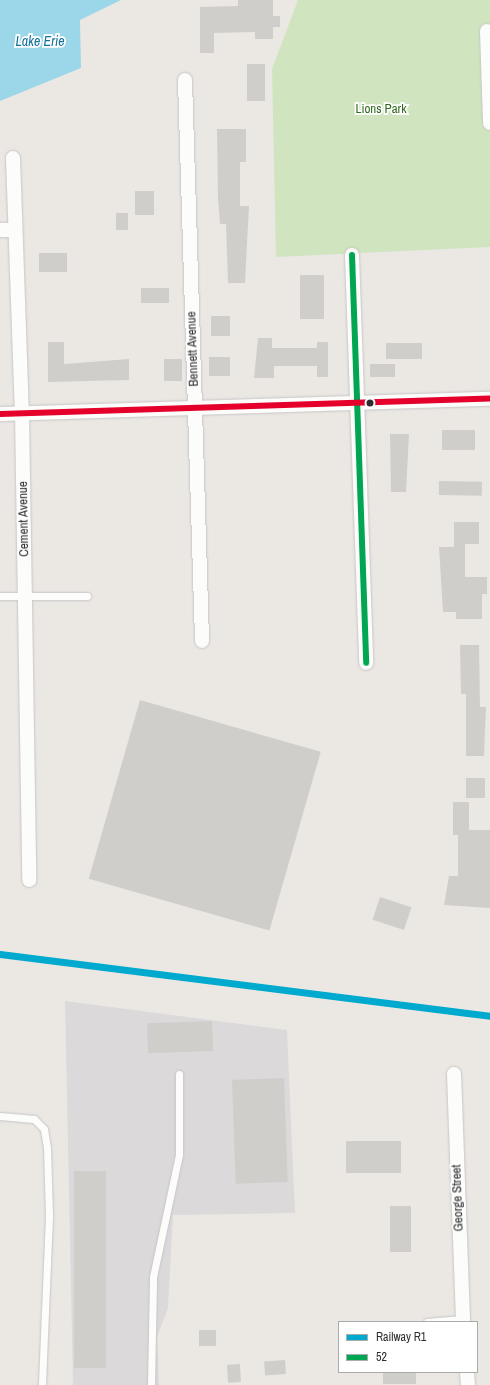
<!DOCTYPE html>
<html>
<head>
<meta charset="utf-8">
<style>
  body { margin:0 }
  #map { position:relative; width:490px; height:1385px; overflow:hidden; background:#ebe8e4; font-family:"Archivo Narrow",sans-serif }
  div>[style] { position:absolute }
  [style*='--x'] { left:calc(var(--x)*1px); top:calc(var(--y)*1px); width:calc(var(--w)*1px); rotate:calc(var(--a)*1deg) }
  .industrial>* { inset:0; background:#dcd9db }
  .green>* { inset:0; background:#d0e5bf }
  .water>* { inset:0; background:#9bd7e9 }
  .building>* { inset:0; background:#d0cecb; transform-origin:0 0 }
  .roads { filter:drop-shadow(0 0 1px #c7c6c6) drop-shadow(0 0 1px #c7c6c6) }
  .lane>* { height:7px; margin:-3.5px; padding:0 3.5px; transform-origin:3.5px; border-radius:3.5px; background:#fcfcfb }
  .street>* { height:14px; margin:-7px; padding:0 7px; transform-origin:7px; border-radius:7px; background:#fcfcfb }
  .bus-1>* { height:6px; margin:-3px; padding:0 3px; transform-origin:3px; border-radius:3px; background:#00a651 }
  .bus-2>* { height:6px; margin:-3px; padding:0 3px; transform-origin:3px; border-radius:3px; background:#e4002b }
  .rail-1>* { height:7px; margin:-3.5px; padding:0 3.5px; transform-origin:3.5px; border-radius:3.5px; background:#00a9ce }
  .dots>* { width:11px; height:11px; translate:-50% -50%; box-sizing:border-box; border:2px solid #fff; border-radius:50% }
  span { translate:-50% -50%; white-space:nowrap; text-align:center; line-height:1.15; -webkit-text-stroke:3.5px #fff; paint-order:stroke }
  .park-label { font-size:13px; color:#306a1e }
  .street-label { font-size:13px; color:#2e2e2e }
  .water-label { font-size:14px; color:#13719c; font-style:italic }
  .legend { position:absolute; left:338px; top:1321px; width:140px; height:52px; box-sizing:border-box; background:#fff; border:1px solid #ababab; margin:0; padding:5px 7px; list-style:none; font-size:12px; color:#2e2e2e }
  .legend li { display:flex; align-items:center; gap:8px; height:20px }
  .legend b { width:20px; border:1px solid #ababab }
</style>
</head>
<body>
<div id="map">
  <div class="industrial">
    <i style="clip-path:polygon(65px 1001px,287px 1030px,295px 1213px,173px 1215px,168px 1308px,157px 1337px,159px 1385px,73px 1385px)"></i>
  </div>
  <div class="green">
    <i style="clip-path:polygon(298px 0,490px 0,490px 247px,276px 257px,272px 69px)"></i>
  </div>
  <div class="water">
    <i style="clip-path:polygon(0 0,121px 0,80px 20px,81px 68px,0 101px)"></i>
  </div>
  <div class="building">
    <i style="clip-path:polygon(238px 0,273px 0,273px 16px,280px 16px,280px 27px,273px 27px,273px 39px,255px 39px,255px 32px,214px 33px,214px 53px,200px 53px,200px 7px,238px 6px)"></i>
    <i style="left:247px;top:64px;width:18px;height:37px"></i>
    <i style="clip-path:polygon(217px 129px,246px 129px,246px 162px,240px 162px,240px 206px,249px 206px,245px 283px,228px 283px,226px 224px,220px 224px,218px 199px)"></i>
    <i style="left:135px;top:191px;width:19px;height:24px"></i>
    <i style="left:116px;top:213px;width:12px;height:17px"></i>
    <i style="left:39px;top:253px;width:28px;height:19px"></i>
    <i style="left:300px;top:275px;width:24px;height:44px"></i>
    <i style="left:141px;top:288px;width:28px;height:15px"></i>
    <i style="left:211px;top:316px;width:19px;height:20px"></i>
    <i style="clip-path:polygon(258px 338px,272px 338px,272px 348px,317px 348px,317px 342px,328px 342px,328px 377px,317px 377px,317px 366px,274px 366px,274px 378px,254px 378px)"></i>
    <i style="clip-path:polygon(48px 342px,64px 342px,64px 364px,129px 359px,129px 380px,48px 382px)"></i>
    <i style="left:386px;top:343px;width:36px;height:16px"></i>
    <i style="left:209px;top:357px;width:21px;height:19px"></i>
    <i style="left:164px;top:359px;width:18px;height:22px"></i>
    <i style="left:370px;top:364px;width:25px;height:13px"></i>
    <i style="left:442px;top:430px;width:33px;height:20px"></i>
    <i style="clip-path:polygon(390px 434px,409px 434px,406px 492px,391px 492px)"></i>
    <i style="left:439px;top:481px;width:43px;height:14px;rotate:1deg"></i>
    <i style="clip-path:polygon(454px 522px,479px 522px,479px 544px,465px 544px,465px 577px,487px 577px,487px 594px,482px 594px,482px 619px,456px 619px,456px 612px,443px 612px,439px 547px,454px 547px)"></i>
    <i style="clip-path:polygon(460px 645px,479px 645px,480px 707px,486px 707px,484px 756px,466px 756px,466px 694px,461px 694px)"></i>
    <i style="left:140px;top:700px;width:188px;height:186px;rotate:16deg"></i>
    <i style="left:466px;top:778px;width:19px;height:20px"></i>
    <i style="clip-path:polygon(453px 802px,469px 802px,469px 830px,490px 830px,490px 908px,444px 905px,449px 876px,458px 876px,458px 835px,453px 835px)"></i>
    <i style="left:380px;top:897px;width:33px;height:24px;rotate:18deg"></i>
    <i style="left:212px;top:1021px;width:30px;height:65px;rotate:88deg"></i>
    <i style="left:284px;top:1078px;width:104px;height:52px;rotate:88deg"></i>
    <i style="left:346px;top:1141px;width:55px;height:32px"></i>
    <i style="left:74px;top:1171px;width:32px;height:197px"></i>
    <i style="left:390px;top:1206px;width:21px;height:46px"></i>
    <i style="left:216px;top:1330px;width:16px;height:17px;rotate:90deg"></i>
    <i style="left:285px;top:1360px;width:14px;height:21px;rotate:86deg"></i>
    <i style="left:240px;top:1364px;width:18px;height:13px;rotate:87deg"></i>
    <i style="left:383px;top:1372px;width:33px;height:12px"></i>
  </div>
  <div class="roads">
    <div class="lane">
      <i style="--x:0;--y:596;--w:87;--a:0"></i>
      <i style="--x:0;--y:1116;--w:34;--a:5"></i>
      <i style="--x:34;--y:1119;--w:14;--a:45"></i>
      <i style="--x:44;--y:1129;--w:19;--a:81"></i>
      <i style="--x:47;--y:1148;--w:68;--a:88.3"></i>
      <i style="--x:49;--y:1216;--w:169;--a:92.4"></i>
      <i style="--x:427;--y:1322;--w:35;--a:-5"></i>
      <i style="--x:151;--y:1385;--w:108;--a:-88.9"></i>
      <i style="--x:153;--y:1277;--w:125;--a:-78"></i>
      <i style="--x:179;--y:1155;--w:81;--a:-90"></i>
    </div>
    <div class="street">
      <i style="--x:487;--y:31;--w:92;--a:88.1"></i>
      <i style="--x:185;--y:80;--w:561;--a:88.26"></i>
      <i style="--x:13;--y:158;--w:256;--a:88"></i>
      <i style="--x:22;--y:414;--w:466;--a:89.1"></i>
      <i style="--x:0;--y:230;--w:15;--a:0"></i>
      <i style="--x:352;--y:255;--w:408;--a:88"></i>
      <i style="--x:0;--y:414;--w:490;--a:-1.8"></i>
      <i style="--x:454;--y:1074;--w:248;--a:87.9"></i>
      <i style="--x:467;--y:1372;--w:13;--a:86"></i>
    </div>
  </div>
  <div class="bus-1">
    <i style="--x:352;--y:255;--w:408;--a:88"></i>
  </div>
  <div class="bus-2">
    <i style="--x:0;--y:414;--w:490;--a:-1.8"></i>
  </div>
  <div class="rail-1">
    <i style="--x:0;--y:954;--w:494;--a:7.2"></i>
  </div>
  <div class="dots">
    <i style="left:370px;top:403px;background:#2e2e2e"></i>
  </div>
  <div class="park-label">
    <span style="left:381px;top:109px">Lions Park</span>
  </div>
  <div class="street-label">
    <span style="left:193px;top:349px;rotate:-92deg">Bennett Avenue</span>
    <span style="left:24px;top:519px;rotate:-91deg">Cement Avenue</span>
    <span style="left:458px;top:1198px;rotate:-92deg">George Street</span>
  </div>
  <div class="water-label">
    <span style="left:40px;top:41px">Lake Erie</span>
  </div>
  <ul class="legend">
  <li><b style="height:5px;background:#00a9ce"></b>Railway R1</li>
  <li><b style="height:5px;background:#00a651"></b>52</li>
  </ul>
</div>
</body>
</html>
